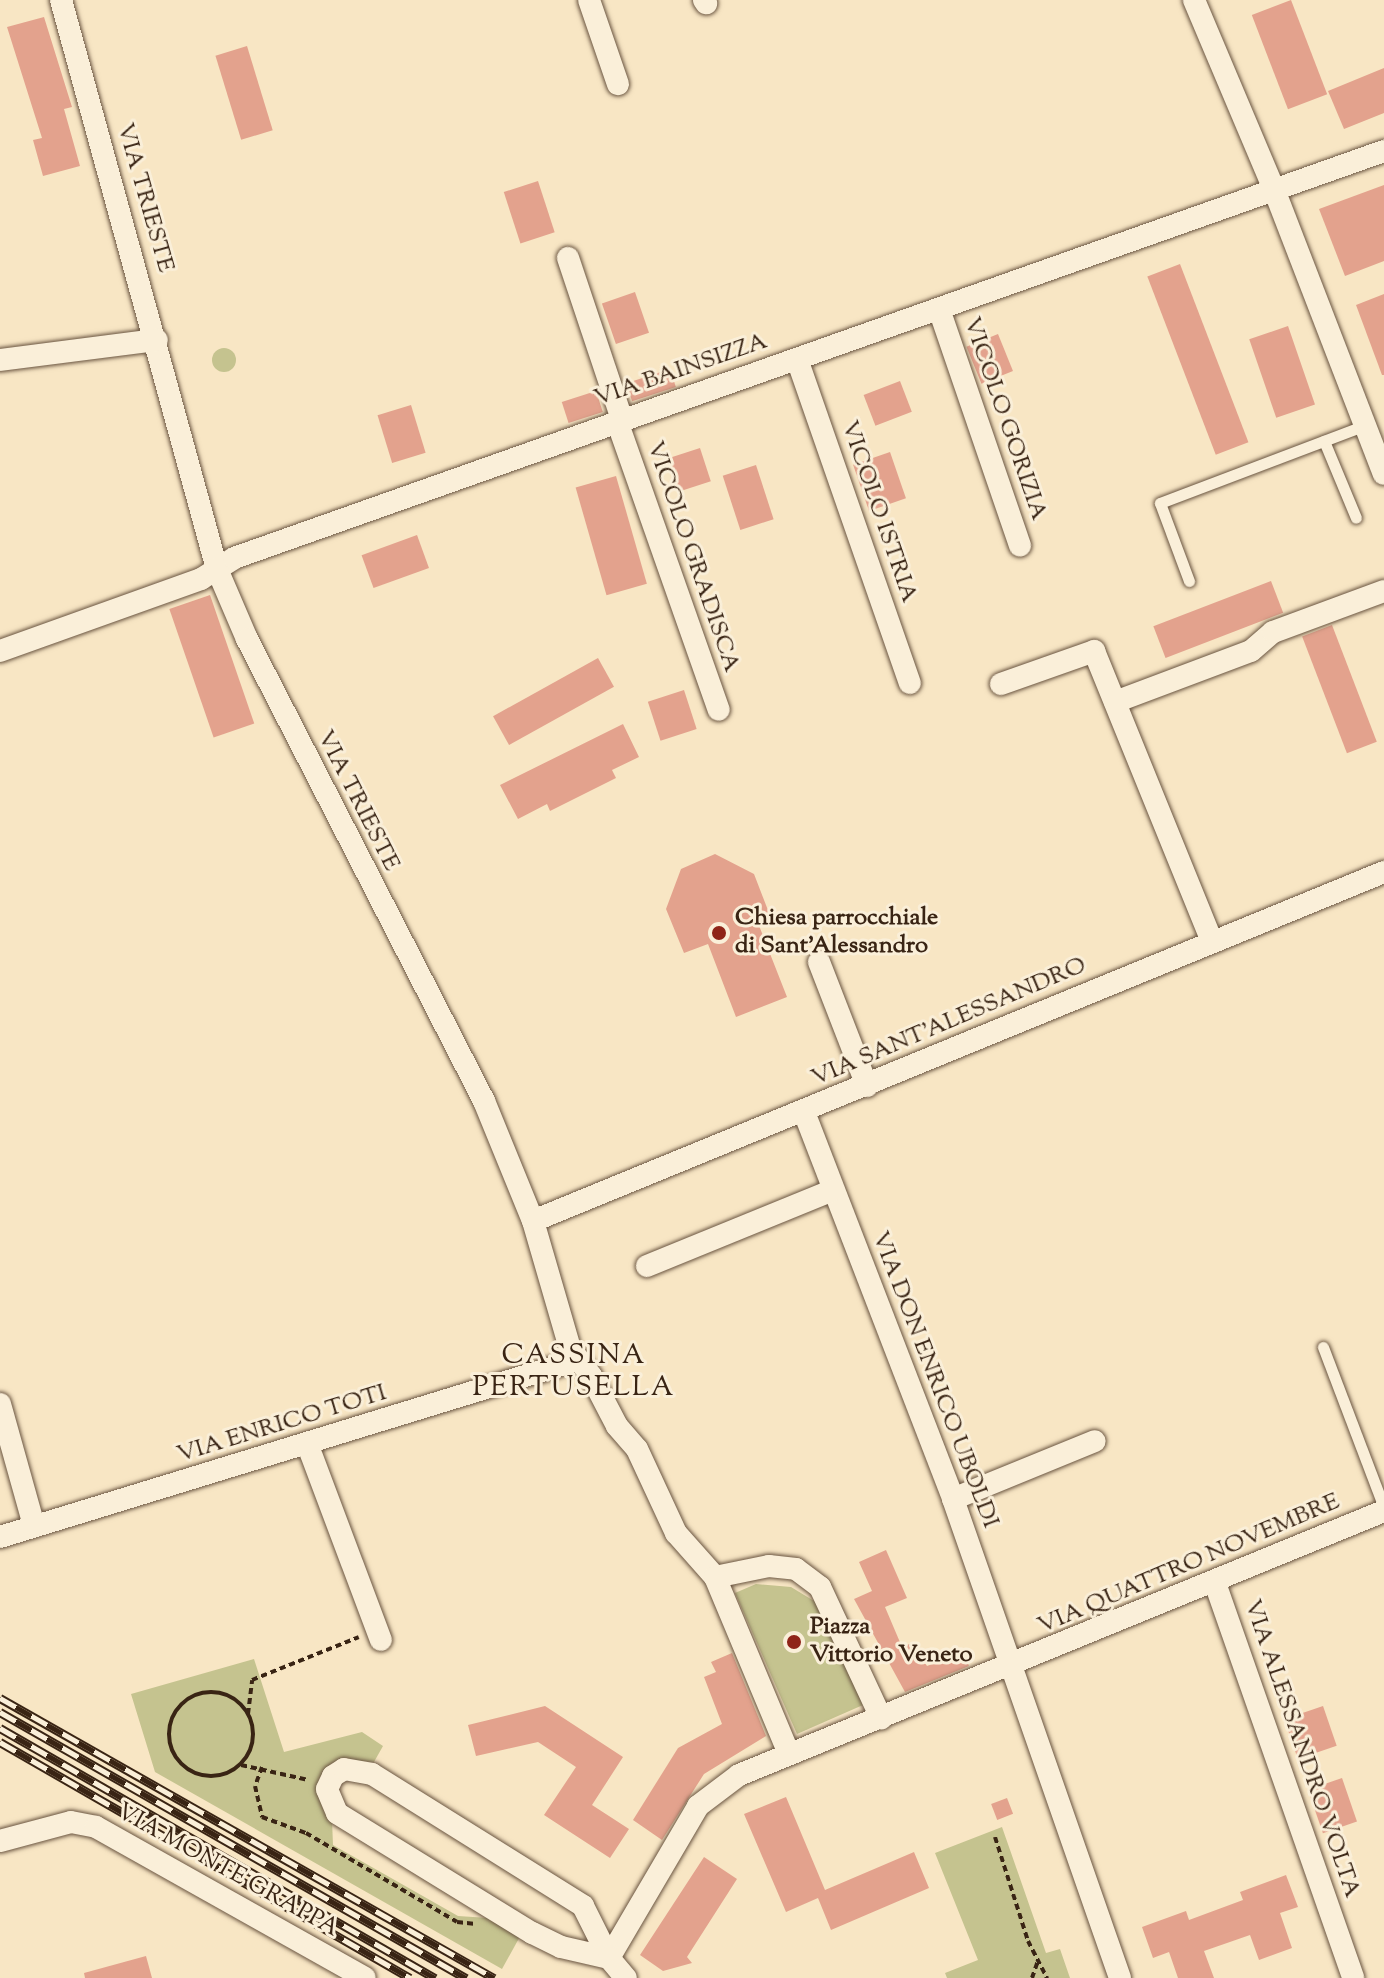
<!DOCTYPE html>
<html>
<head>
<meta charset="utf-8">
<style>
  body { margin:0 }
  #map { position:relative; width:1384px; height:1978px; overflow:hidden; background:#f8e6c4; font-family:"Sorts Mill Goudy",serif }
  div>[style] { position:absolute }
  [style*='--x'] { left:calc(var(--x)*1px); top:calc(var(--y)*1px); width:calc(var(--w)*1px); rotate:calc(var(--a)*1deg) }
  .green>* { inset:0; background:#c5c38f }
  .round { border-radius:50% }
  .building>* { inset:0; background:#e3a28d; transform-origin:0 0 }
  .path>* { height:4px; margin-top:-2px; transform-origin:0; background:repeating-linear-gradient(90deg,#392414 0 6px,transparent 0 10px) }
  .path>.ring { margin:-2px; padding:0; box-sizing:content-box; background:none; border:4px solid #392414; border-radius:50% }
  .roads { filter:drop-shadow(0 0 2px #695440) drop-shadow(0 0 2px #695440) }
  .lane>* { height:11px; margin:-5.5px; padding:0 5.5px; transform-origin:5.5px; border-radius:5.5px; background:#faefd9 }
  .street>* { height:22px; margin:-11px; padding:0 11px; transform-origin:11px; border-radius:11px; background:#faefd9 }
  .rail>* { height:9px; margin-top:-4.5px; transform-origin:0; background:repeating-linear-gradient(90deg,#faefd9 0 18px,#392414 0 36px); box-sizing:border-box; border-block:2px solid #392414 }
  .dots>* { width:22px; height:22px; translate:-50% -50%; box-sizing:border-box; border:4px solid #faefd9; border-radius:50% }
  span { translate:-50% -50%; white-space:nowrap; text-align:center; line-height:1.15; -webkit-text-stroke:6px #faefd9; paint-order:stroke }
  .street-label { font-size:24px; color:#392414 }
  .poi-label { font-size:24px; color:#392414; font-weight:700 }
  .left { translate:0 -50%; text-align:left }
  .quarter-label { font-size:28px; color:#392414; letter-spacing:2px }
</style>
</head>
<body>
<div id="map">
  <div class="green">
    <i class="round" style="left:212px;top:348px;width:24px;height:24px"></i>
    <i style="clip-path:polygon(756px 1584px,791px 1587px,819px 1604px,863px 1705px,797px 1734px,735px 1593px)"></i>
    <i style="clip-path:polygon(254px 1659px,284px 1752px,362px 1732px,383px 1746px,374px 1762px,337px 1760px,326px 1771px,319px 1798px,332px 1820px,333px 1845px,458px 1916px,503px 1919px,523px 1931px,502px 1969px,155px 1772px,131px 1694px)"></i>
    <i style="clip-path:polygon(1002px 1827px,1046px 1953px,1060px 1949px,1070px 1978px,947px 1978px,945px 1973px,978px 1960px,935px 1853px)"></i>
  </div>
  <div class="building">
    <i style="left:1291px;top:0;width:101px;height:42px;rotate:69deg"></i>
    <i style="clip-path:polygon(44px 17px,72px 107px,64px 109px,80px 166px,43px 176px,33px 140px,42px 138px,7px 27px)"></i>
    <i style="left:247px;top:46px;width:88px;height:33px;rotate:73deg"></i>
    <i style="clip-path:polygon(1384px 68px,1384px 113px,1344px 129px,1328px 91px)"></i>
    <i style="left:538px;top:181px;width:54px;height:36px;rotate:72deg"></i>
    <i style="clip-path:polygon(1384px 185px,1384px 261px,1345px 276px,1319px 209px)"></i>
    <i style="left:1180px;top:264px;width:191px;height:35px;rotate:69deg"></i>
    <i style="left:635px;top:292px;width:43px;height:35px;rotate:71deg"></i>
    <i style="clip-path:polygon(1384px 294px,1384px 375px,1382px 375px,1356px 305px)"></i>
    <i style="left:1288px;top:326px;width:83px;height:41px;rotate:71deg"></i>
    <i style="left:998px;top:334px;width:40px;height:34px;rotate:68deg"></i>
    <i style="left:670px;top:369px;width:19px;height:46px;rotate:72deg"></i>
    <i style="left:900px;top:381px;width:33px;height:39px;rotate:69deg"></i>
    <i style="left:596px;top:391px;width:22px;height:36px;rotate:72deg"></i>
    <i style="left:411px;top:405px;width:50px;height:35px;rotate:73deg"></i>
    <i style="left:700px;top:448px;width:35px;height:34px;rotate:72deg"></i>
    <i style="left:890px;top:452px;width:49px;height:39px;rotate:71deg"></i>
    <i style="left:756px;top:465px;width:57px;height:35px;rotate:72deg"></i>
    <i style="left:616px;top:476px;width:112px;height:42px;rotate:74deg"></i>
    <i style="left:417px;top:535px;width:35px;height:59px;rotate:70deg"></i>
    <i style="left:1271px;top:581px;width:34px;height:126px;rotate:69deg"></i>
    <i style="left:210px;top:595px;width:136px;height:43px;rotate:71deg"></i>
    <i style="left:1332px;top:625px;width:125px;height:32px;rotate:69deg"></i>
    <i style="left:598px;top:658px;width:33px;height:120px;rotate:61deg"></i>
    <i style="left:684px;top:690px;width:41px;height:38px;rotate:72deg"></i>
    <i style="clip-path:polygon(623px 724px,639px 757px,612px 770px,616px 778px,550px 811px,547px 804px,518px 819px,500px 785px)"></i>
    <i style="clip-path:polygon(715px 854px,754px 874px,771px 918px,758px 923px,787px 997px,736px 1017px,708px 944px,684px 953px,666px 909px,681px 869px)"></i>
    <i style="clip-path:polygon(886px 1550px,907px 1598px,885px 1607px,902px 1647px,912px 1643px,927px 1666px,963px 1652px,969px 1666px,905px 1692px,854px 1599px,872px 1591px,859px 1562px)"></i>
    <i style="clip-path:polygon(732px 1653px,766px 1736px,704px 1774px,662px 1840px,633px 1820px,678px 1748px,722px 1724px,704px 1677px,716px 1672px,711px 1662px)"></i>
    <i style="clip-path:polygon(545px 1706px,623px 1757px,592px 1805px,629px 1829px,610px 1858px,544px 1815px,576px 1767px,538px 1742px,476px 1756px,468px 1725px)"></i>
    <i style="left:1323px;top:1706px;width:42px;height:41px;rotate:71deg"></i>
    <i style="left:1342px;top:1778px;width:46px;height:36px;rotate:71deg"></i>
    <i style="clip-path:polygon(786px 1797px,825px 1890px,914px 1852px,929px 1888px,831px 1930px,818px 1898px,786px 1912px,744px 1814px)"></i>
    <i style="left:1007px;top:1798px;width:17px;height:17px;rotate:69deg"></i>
    <i style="clip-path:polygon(704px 1857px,737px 1879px,687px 1957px,692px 1963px,663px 1971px,640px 1955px)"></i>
    <i style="clip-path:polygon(1286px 1875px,1298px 1907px,1280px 1913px,1292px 1948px,1259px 1960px,1250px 1935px,1204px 1951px,1214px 1978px,1178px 1978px,1169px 1952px,1153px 1958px,1142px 1927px,1186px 1911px,1189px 1920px,1243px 1900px,1240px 1892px)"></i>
    <i style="clip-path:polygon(146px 1956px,152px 1978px,85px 1978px,84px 1973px)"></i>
  </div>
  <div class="path">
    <i class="ring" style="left:169px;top:1692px;width:80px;height:80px"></i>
    <i style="--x:248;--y:1714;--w:34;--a:-83"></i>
    <i style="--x:252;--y:1680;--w:115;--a:-21.9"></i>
    <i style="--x:241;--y:1765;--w:69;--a:12.6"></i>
    <i style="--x:262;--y:1767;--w:20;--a:110"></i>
    <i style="--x:255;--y:1786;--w:32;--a:77"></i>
    <i style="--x:262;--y:1817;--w:47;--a:20"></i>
    <i style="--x:306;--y:1833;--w:175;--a:30.5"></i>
    <i style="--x:457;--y:1922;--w:19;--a:6"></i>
    <i style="--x:995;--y:1837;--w:109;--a:72.4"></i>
    <i style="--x:1028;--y:1941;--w:42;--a:62.8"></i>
    <i style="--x:1032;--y:1978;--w:18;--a:-71"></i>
  </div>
  <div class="roads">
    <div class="lane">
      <i style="--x:1324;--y:441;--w:83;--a:67.4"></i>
      <i style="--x:1189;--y:581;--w:83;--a:-110.4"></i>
      <i style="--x:1160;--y:503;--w:219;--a:-20.8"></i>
      <i style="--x:1323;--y:1347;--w:172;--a:69.2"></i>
    </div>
    <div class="street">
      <i style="--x:61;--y:0;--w:590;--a:74.67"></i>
      <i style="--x:217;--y:569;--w:76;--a:66.8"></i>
      <i style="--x:247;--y:639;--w:519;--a:62.84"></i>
      <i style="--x:484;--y:1101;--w:130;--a:67.8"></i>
      <i style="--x:533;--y:1221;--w:132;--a:73.8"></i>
      <i style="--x:570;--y:1348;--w:35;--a:53"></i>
      <i style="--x:591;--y:1376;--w:56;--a:62.5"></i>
      <i style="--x:617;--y:1426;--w:30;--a:49"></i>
      <i style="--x:637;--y:1449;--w:93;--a:65.1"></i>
      <i style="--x:676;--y:1533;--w:59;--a:48.4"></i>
      <i style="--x:715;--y:1577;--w:192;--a:67.3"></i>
      <i style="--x:589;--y:0;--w:89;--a:71"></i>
      <i style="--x:704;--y:0;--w:4;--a:56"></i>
      <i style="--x:1194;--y:0;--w:208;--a:67.1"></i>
      <i style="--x:1275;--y:192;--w:302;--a:68.9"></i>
      <i style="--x:568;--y:258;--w:170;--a:71.5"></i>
      <i style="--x:939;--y:309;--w:250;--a:71.1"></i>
      <i style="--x:797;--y:359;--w:343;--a:70.8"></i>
      <i style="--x:0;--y:360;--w:158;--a:-7.3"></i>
      <i style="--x:617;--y:421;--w:306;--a:70.6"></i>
      <i style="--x:0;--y:651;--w:214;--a:-19.7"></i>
      <i style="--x:201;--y:579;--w:39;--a:-32"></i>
      <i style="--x:234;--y:558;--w:1220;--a:-19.49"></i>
      <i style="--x:1001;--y:684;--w:99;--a:-19.5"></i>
      <i style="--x:1094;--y:651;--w:314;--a:67.9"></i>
      <i style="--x:1115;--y:702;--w:145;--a:-20.6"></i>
      <i style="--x:1251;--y:651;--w:29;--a:-41"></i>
      <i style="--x:1273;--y:632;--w:118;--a:-20.3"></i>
      <i style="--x:819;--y:962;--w:133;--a:68.8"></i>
      <i style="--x:804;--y:1112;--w:415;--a:68.9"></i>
      <i style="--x:953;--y:1499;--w:507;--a:70.78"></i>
      <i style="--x:533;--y:1221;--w:920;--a:-22.3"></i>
      <i style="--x:647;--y:1266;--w:201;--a:-22.2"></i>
      <i style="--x:0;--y:1404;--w:127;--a:74.4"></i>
      <i style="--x:308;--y:1446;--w:207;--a:69.4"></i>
      <i style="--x:953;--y:1499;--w:153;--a:-22.2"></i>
      <i style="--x:0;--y:1537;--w:604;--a:-17.05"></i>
      <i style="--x:715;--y:1577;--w:55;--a:-11.5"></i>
      <i style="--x:769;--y:1566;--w:27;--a:6"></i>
      <i style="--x:796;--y:1569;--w:30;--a:37"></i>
      <i style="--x:820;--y:1587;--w:145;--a:65"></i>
      <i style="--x:1215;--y:1583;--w:418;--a:70.7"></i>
      <i style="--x:0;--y:1841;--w:73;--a:-15"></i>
      <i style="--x:71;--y:1822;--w:25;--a:11"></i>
      <i style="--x:96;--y:1827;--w:308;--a:29.3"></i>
      <i style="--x:609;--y:1958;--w:176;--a:-59.6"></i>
      <i style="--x:698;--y:1806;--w:51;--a:-37.1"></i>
      <i style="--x:739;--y:1775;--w:697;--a:-22.26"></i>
      <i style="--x:609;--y:1958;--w:49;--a:-167.1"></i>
      <i style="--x:561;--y:1947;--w:32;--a:-154"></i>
      <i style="--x:532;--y:1933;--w:229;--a:-148.4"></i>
      <i style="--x:337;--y:1813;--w:26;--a:-113"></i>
      <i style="--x:327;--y:1789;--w:14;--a:-65"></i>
      <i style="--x:333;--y:1776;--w:13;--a:-32"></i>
      <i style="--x:344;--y:1769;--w:28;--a:10"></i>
      <i style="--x:372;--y:1774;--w:249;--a:32"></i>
      <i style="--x:583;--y:1906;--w:58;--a:63.4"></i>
      <i style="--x:609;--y:1958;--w:26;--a:50"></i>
    </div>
  </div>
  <div class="rail">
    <i style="--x:0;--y:1698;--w:568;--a:29.54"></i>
    <i style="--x:0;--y:1712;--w:537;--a:29.72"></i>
    <i style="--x:0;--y:1728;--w:502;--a:29.89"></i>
    <i style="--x:0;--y:1742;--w:473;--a:29.9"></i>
  </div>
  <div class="dots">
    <i style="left:719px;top:933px;background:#8f2418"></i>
    <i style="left:794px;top:1642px;background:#8f2418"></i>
  </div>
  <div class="street-label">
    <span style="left:144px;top:198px;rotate:74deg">VIA TRIESTE</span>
    <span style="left:681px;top:371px;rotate:-19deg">VIA BAINSIZZA</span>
    <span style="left:1004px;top:419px;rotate:71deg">VICOLO GORIZIA</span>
    <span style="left:878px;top:512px;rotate:71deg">VICOLO ISTRIA</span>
    <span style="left:692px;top:557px;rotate:71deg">VICOLO GRADISCA</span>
    <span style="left:357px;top:801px;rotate:63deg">VIA TRIESTE</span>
    <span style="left:949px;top:1023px;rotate:-23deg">VIA SANT'ALESSANDRO</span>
    <span style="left:934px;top:1380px;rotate:69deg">VIA DON ENRICO UBOLDI</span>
    <span style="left:282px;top:1425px;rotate:-17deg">VIA ENRICO TOTI</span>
    <span style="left:1189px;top:1565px;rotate:-23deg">VIA QUATTRO NOVEMBRE</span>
    <span style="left:1301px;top:1749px;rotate:71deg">VIA ALESSANDRO VOLTA</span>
    <span style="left:227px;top:1871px;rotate:29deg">VIA MONTE GRAPPA</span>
  </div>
  <div class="poi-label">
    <span class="left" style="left:735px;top:933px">Chiesa parrocchiale<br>di Sant'Alessandro</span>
    <span class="left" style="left:810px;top:1642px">Piazza<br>Vittorio Veneto</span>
  </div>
  <div class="quarter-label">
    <span style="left:574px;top:1372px">CASSINA<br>PERTUSELLA</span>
  </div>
</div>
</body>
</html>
